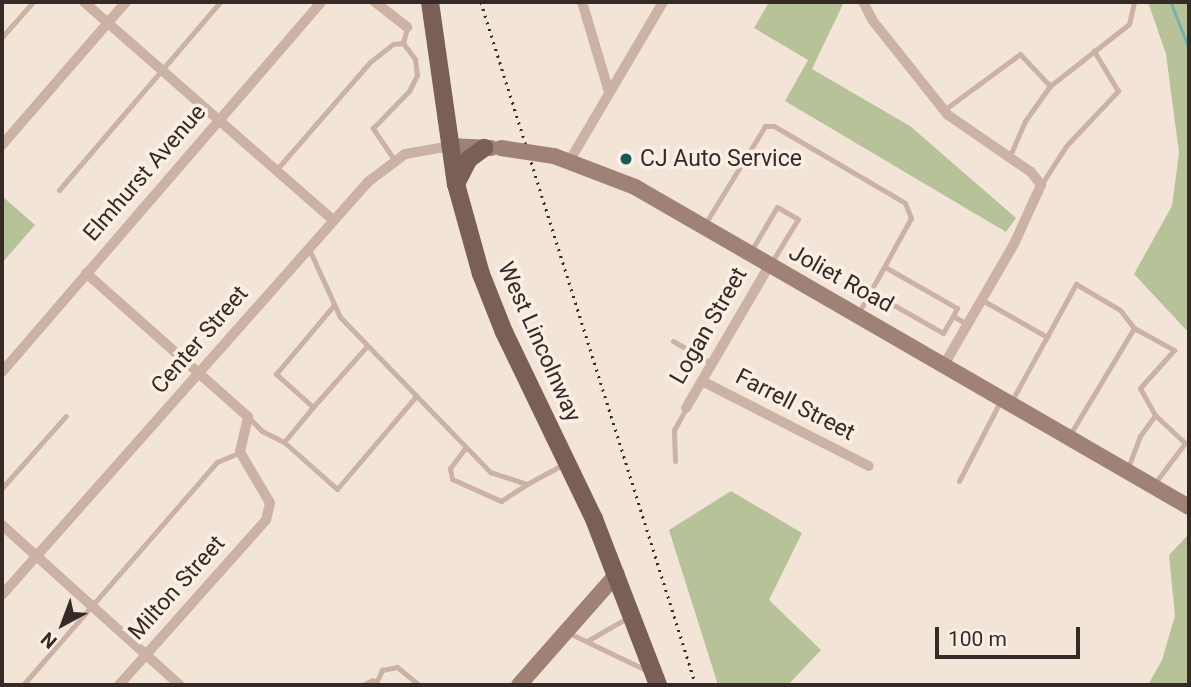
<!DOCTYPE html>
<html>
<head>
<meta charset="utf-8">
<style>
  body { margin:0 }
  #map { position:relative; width:1191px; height:687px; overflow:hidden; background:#f3e4d8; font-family:Roboto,sans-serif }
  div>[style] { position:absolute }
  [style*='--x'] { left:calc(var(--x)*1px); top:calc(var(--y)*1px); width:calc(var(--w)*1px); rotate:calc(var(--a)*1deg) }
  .green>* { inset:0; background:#b8c298 }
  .stream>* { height:2.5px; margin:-1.25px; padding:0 1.25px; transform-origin:1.25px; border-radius:1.25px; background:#76b1ae }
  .lane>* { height:5px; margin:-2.5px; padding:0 2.5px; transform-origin:2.5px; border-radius:2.5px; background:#cbb2a4 }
  .street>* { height:10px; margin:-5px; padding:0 5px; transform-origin:5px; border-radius:5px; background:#cbb2a4 }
  .secondary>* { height:16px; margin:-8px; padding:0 8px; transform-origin:8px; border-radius:8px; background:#9f8175 }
  .primary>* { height:18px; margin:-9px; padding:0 9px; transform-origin:9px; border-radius:9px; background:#795f56 }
  .rail>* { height:2.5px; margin-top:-1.25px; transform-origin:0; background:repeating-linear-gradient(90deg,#362a26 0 2px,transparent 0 7px) }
  .secondary-bridge>* { height:16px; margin:-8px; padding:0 8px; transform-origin:8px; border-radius:8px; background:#9f8175 }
  .dots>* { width:19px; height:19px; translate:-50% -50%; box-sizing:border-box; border:4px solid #faeee5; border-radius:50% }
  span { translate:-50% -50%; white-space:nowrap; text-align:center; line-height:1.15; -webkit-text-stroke:7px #faeee5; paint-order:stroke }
  .poi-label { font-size:23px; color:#362a26 }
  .left { translate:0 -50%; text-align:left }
  .street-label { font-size:23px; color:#362a26 }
  .frame { position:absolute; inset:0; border:4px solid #362a26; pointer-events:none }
  .north { position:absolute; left:28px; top:589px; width:70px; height:70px; -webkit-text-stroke:5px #faeee5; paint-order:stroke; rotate:221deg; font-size:19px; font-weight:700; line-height:28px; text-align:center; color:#362a26 }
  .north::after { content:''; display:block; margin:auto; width:24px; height:32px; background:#362a26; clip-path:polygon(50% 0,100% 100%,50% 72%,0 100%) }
  .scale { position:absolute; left:935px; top:627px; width:145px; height:32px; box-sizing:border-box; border:4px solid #362a26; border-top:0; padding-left:9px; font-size:21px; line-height:24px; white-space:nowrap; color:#362a26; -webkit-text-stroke:5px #faeee5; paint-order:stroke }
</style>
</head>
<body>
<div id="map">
  <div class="green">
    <i style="clip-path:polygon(769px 2px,844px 2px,812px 69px,910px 126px,1016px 218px,1006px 232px,785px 101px,808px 60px,754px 28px)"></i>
    <i style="clip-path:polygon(1148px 2px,1189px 2px,1189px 333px,1134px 274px,1172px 206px,1179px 153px,1166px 54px)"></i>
    <i style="clip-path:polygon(2px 196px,35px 225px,2px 263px)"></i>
    <i style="clip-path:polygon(731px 491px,802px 533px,769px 600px,821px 650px,788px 685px,718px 685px,669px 530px)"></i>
    <i style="clip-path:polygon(1189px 534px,1189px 685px,1148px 685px,1162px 660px,1175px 616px,1169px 555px)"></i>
  </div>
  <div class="stream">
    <i style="--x:1171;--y:2;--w:49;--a:68.6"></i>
  </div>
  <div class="lane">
    <i style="--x:2;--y:37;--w:47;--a:-48.5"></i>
    <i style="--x:944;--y:110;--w:94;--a:-36.4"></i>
    <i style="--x:1020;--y:54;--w:44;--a:46.8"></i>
    <i style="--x:1009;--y:158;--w:40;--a:-66.6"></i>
    <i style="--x:1025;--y:121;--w:43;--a:-54.5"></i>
    <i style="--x:1050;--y:86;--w:100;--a:-38.1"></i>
    <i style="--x:1129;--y:24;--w:23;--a:-77"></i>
    <i style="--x:395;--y:161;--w:40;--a:-124"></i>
    <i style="--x:373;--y:128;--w:52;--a:-45.8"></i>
    <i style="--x:409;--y:91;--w:18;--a:-63"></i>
    <i style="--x:417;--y:75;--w:16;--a:-97"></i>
    <i style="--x:415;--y:59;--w:20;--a:-127"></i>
    <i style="--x:403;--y:43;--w:16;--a:-75"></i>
    <i style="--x:277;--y:169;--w:142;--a:-49"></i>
    <i style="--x:370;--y:62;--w:29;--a:-38"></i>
    <i style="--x:393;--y:44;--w:10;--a:-6"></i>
    <i style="--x:1041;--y:185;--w:46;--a:-57.3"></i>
    <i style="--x:1066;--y:146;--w:76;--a:-46.6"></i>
    <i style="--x:1118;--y:91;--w:47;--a:-121"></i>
    <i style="--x:59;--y:190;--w:248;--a:-49.4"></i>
    <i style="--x:705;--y:224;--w:115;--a:-58.5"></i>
    <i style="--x:765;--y:126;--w:9;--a:0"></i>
    <i style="--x:774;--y:126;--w:152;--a:30.4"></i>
    <i style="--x:905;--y:203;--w:16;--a:68"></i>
    <i style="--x:911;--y:218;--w:110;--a:118.9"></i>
    <i style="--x:309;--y:249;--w:75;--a:65.5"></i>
    <i style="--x:340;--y:317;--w:216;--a:45.9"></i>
    <i style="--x:490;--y:472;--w:39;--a:18"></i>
    <i style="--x:527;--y:484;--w:42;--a:-28.4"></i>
    <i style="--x:751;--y:251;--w:51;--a:-59.4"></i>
    <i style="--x:777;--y:207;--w:24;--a:30"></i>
    <i style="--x:798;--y:219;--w:52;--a:121.5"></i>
    <i style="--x:885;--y:267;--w:83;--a:29.7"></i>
    <i style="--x:957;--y:308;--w:9;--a:117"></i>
    <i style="--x:953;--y:316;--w:16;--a:30"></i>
    <i style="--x:871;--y:292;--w:83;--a:29.7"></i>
    <i style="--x:943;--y:333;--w:20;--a:-60"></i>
    <i style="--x:982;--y:300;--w:75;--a:29.6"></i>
    <i style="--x:1134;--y:328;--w:46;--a:28.8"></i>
    <i style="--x:1174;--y:350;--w:51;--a:131.8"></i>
    <i style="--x:1140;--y:388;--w:31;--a:61"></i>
    <i style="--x:673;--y:341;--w:44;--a:30.1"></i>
    <i style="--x:1011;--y:402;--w:135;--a:-61.2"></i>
    <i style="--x:1076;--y:284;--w:51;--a:30.6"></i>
    <i style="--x:1120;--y:310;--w:23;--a:52"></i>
    <i style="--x:1134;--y:328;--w:126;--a:121"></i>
    <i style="--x:313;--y:407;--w:80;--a:-48.5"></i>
    <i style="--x:248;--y:417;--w:20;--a:45"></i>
    <i style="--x:262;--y:431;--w:25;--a:27"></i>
    <i style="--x:284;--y:442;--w:45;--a:-50.4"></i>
    <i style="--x:313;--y:407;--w:50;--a:-138.3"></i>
    <i style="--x:276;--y:374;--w:90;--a:-50"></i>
    <i style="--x:284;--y:442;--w:71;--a:41.6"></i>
    <i style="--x:337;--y:489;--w:123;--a:-49.6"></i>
    <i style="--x:466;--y:447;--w:26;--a:127"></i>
    <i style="--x:450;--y:468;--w:11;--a:80"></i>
    <i style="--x:452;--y:479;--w:54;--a:24.2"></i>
    <i style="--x:501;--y:501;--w:31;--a:-33"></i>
    <i style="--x:675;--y:461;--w:31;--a:-92"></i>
    <i style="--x:674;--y:430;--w:25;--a:-61"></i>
    <i style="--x:1127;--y:470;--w:36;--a:-69"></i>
    <i style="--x:1140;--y:436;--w:26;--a:-54"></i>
    <i style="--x:1155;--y:415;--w:41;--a:43"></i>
    <i style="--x:1185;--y:443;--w:50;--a:126.9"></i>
    <i style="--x:959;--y:481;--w:91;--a:-62.6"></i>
    <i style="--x:2;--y:488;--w:96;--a:-48.4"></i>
    <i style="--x:569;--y:633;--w:88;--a:25.7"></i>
    <i style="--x:587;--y:641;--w:46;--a:-29.9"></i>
    <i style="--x:23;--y:685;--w:296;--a:-49"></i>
    <i style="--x:217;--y:462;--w:25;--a:-23"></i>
    <i style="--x:362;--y:685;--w:12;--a:-24"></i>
    <i style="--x:375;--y:685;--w:17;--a:-65"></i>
    <i style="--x:382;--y:670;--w:15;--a:-11"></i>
    <i style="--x:397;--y:667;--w:28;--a:39"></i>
  </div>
  <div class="street">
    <i style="--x:84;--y:2;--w:331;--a:41.2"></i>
    <i style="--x:375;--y:2;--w:41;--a:38"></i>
    <i style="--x:582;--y:2;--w:94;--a:73.3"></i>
    <i style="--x:863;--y:2;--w:21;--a:62"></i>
    <i style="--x:873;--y:21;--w:120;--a:51.4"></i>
    <i style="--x:948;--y:115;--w:101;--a:34.5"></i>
    <i style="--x:1031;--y:172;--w:16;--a:52"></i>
    <i style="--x:1041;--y:185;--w:65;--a:114.6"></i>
    <i style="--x:1014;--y:244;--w:138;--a:120.1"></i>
    <i style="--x:2;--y:145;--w:189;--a:-49.1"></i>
    <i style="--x:570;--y:160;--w:183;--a:-59.5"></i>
    <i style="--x:86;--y:273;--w:217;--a:41.6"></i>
    <i style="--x:248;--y:417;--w:36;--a:103"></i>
    <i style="--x:240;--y:452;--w:59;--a:59.5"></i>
    <i style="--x:270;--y:503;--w:17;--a:103"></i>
    <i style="--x:266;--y:520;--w:221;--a:131.7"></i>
    <i style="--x:2;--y:372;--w:489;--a:-49.2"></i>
    <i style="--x:702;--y:381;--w:187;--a:27"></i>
    <i style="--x:686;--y:408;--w:164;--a:-59.7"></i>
    <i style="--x:2;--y:525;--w:239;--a:42"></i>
    <i style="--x:2;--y:595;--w:552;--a:-48.45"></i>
    <i style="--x:368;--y:182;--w:46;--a:-37.1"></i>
    <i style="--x:405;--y:154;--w:47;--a:-9.9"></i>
  </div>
  <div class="secondary">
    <i style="--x:451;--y:146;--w:40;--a:2.9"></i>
    <i style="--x:554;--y:156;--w:87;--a:20.9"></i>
    <i style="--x:635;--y:187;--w:640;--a:30.01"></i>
    <i style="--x:519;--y:685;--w:148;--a:-48.6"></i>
  </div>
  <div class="primary">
    <i style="--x:430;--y:2;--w:184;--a:81.9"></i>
    <i style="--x:456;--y:184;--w:93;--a:74.5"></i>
    <i style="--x:481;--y:274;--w:62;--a:68.4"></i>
    <i style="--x:504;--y:332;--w:208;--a:64.3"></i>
    <i style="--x:594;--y:519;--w:178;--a:68.9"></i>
    <i style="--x:456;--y:184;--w:28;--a:-63"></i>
    <i style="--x:469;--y:159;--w:19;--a:-36"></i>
  </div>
  <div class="rail">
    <i style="--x:481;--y:2;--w:716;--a:72.53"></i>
  </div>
  <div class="secondary-bridge">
    <i style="--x:501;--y:148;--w:54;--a:8.6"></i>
  </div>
  <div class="dots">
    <i style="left:626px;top:159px;background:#195a58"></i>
  </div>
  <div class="poi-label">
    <span class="left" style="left:640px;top:159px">CJ Auto Service</span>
  </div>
  <div class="street-label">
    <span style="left:145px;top:173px;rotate:-49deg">Elmhurst Avenue</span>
    <span style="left:841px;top:279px;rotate:29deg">Joliet Road</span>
    <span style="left:709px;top:326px;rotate:-60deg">Logan Street</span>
    <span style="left:200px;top:340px;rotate:-49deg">Center Street</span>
    <span style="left:539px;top:342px;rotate:66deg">West Lincolnway</span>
    <span style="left:795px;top:405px;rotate:27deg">Farrell Street</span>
    <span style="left:177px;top:588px;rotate:-48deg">Milton Street</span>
  </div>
  <div class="frame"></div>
  <div class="north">N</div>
  <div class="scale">100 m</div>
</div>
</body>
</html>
